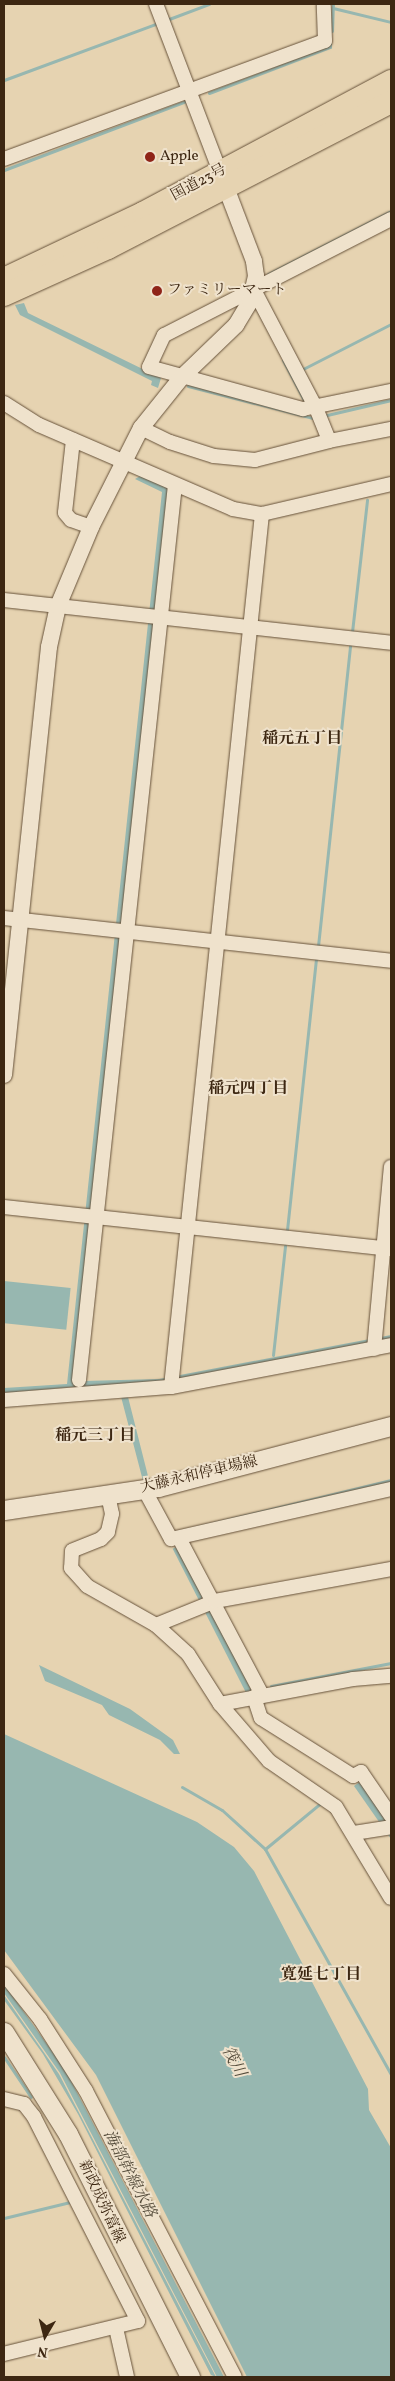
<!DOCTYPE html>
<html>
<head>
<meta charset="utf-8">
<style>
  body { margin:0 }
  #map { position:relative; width:395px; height:2381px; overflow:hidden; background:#e6d3b1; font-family:Vollkorn,"Noto Serif JP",serif }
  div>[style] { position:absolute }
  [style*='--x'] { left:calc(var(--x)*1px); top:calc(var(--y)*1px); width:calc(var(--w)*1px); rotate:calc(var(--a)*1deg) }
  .water>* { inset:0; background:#97b7b0; transform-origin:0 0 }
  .stream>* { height:3px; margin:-1.5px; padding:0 1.5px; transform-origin:1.5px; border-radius:1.5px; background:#97b7b0 }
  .roads { filter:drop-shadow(0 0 1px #67523a) drop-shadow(0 0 1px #67523a) }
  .minor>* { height:14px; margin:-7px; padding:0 7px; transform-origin:7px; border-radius:7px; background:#efe2cc }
  .tertiary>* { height:16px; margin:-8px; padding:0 8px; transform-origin:8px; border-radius:8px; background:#efe2cc }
  .secondary>* { height:19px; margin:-9.5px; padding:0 9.5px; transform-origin:9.5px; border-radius:9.5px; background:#efe2cc }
  .trunk>* { height:22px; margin:-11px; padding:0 11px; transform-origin:11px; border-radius:11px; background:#e6d3b1 }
  .dots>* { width:14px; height:14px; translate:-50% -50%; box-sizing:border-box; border:2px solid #efe2cc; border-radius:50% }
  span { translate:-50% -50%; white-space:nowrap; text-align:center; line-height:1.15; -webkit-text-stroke:4px #efe2cc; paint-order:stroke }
  .poi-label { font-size:15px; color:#3d2712 }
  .left { translate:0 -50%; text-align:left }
  .street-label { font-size:15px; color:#3d2712 }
  .neighbourhood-label { font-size:16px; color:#3d2712; font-weight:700 }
  .water-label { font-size:16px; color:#544b3a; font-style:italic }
  .frame { position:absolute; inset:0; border:5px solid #3d2712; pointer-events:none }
  .north { position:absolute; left:20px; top:2311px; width:50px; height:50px; -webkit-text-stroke:4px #efe2cc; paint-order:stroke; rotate:188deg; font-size:14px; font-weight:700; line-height:20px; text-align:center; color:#3d2712 }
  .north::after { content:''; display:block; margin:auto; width:18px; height:22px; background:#3d2712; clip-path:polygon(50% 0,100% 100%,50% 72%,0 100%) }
</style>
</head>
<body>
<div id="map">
  <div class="water">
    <i style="clip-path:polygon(24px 303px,28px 313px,161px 378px,158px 388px,151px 385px,152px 381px,20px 315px,15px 305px)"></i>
    <i style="clip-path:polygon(142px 475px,169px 489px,83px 1381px,159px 1379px,391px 1335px,391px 1339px,126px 1389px,149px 1480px,143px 1481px,119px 1389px,74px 1387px,4px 1393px,4px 1388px,67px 1384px,162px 492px,135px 479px)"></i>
    <i style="left:4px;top:1281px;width:67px;height:42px;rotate:6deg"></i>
    <i style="clip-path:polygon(391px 1479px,391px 1484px,176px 1533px,176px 1531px)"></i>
    <i style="left:178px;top:1546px;width:163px;height:6px;rotate:63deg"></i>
    <i style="clip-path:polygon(39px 1665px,130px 1709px,173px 1740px,180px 1754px,174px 1754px,160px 1740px,109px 1715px,102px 1705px,45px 1681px)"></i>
    <i style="clip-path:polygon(4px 1734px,197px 1822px,234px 1847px,254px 1871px,368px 2089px,369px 2110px,391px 2148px,391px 2377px,247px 2377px,96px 2075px,4px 1950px)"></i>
    <i style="clip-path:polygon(361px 1781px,391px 1825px,391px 1839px,354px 1786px)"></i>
    <i style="clip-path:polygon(4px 1984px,66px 2071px,224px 2377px,217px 2377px,60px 2073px,4px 1993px)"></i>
    <i style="clip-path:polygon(4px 1995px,59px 2074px,216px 2377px,211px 2375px,78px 2114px,43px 2054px,4px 2000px)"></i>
  </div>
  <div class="stream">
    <i style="--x:333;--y:8;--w:60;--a:13.6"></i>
    <i style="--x:169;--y:19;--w:43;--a:-20.6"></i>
    <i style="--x:332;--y:31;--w:27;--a:-88"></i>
    <i style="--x:4;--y:80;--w:164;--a:-20.3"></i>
    <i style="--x:209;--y:93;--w:129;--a:-20.8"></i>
    <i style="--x:330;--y:47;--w:5;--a:-90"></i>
    <i style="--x:4;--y:170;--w:196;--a:-20.7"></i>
    <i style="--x:268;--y:274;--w:138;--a:-27.1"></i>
    <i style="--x:283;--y:360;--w:47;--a:62.4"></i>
    <i style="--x:301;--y:370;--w:101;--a:-27.1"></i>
    <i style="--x:188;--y:386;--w:129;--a:14.4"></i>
    <i style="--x:327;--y:415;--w:66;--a:-13.2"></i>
    <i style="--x:352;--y:632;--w:133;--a:-83.5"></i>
    <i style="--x:318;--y:946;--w:302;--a:-83.9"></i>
    <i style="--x:287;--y:1230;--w:272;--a:-83.9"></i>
    <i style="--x:273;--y:1355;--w:110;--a:-83.7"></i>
    <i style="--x:271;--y:1686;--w:122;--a:-10.9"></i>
    <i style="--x:182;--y:1787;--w:46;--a:29.9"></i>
    <i style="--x:222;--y:1810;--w:58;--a:42.2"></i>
    <i style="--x:265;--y:1849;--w:258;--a:60.8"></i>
    <i style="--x:265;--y:1849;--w:74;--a:-39.5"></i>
    <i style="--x:4;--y:2057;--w:48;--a:56"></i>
    <i style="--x:4;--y:2218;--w:68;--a:-13.6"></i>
  </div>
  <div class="roads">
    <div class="minor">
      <i style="--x:156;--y:4;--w:180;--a:69.1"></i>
      <i style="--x:4;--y:159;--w:342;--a:-20.2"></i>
      <i style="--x:325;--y:41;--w:35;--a:-92"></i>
      <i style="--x:391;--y:219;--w:255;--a:152.9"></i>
      <i style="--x:164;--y:335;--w:35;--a:115"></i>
      <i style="--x:149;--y:367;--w:160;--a:15.3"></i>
      <i style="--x:303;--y:409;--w:90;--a:-11.6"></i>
      <i style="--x:254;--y:290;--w:133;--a:62.3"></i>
      <i style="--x:316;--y:408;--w:35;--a:68"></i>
      <i style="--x:4;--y:403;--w:41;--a:32.2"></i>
      <i style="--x:39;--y:425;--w:211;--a:23.4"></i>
      <i style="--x:233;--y:509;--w:29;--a:10"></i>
      <i style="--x:262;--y:514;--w:132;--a:-13.1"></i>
      <i style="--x:141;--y:428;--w:32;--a:26"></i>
      <i style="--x:170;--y:442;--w:46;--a:17.7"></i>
      <i style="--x:214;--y:456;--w:41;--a:5.6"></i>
      <i style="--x:255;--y:460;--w:76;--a:-14.4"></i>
      <i style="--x:329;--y:441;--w:63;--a:-11"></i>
      <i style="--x:73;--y:440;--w:73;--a:96.3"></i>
      <i style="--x:65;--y:513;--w:9;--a:49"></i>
      <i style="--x:71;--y:520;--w:21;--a:19"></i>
      <i style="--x:4;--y:600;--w:389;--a:6.3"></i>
      <i style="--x:4;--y:918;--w:389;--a:6.3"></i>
      <i style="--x:4;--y:1207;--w:389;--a:6.2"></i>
      <i style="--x:374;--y:1349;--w:183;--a:-84.7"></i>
      <i style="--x:79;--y:1380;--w:900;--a:-83.88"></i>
      <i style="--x:171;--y:1387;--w:878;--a:-84.05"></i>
      <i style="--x:4;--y:1400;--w:168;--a:-4.5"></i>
      <i style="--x:171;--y:1387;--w:224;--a:-10.8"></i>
      <i style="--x:144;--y:1489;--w:57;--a:61.6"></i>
      <i style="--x:171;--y:1539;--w:226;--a:-12.8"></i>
      <i style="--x:108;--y:1495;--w:19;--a:78"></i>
      <i style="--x:112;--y:1514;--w:18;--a:103"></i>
      <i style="--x:108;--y:1532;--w:10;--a:135"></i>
      <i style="--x:101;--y:1539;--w:31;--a:158"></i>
      <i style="--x:72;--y:1551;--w:17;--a:93"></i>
      <i style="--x:71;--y:1568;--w:24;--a:48"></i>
      <i style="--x:87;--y:1586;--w:79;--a:29.5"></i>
      <i style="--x:156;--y:1625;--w:43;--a:42.2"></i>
      <i style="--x:188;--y:1654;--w:59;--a:57.4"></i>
      <i style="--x:220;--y:1704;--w:75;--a:49.3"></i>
      <i style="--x:269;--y:1761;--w:81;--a:34.5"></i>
      <i style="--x:336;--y:1807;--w:106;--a:58.9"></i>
      <i style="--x:179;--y:1538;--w:178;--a:62.1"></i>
      <i style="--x:156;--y:1625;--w:64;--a:-22.1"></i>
      <i style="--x:215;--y:1601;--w:179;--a:-10.3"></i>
      <i style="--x:254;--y:1697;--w:22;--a:72"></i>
      <i style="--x:261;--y:1718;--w:109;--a:32.2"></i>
      <i style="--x:353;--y:1776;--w:9;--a:-27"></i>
      <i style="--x:361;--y:1772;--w:53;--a:55.7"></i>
      <i style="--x:220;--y:1704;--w:135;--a:-10.6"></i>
      <i style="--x:353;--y:1679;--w:38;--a:-5"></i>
      <i style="--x:354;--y:1833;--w:37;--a:-9"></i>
      <i style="--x:4;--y:1974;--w:58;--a:51.3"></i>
      <i style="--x:40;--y:2019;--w:85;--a:57.4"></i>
      <i style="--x:86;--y:2091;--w:322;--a:62.5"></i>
      <i style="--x:4;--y:2099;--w:21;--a:14"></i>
      <i style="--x:24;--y:2104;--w:16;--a:52"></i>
      <i style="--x:34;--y:2117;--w:229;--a:63"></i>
      <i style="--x:138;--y:2321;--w:138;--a:166.2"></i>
      <i style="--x:116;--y:2328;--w:50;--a:77.3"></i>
    </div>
    <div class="tertiary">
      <i style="--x:4;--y:1075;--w:430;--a:-84"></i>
      <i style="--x:49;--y:647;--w:42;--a:-77.6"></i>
      <i style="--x:58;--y:606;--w:86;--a:-67.3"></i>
      <i style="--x:91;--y:527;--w:111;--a:-63.2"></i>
      <i style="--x:141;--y:428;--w:65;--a:-51.2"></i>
      <i style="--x:182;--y:377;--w:75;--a:-43.9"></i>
      <i style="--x:236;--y:325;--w:27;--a:-59"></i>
      <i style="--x:250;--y:302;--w:27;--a:-77"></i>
      <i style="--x:256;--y:276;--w:15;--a:-98"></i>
      <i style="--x:254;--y:261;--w:90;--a:-110.9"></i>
    </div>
    <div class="secondary">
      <i style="--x:4;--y:1510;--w:156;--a:-8.5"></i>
      <i style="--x:158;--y:1487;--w:241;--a:-14.7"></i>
      <i style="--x:4;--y:2032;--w:120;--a:57.9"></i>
      <i style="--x:68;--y:2134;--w:272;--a:63.3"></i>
    </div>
    <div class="trunk">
      <i style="--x:4;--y:279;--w:154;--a:-25.4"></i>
      <i style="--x:143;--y:213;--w:281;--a:-28"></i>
      <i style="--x:4;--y:295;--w:114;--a:-24.3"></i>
      <i style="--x:108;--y:248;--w:318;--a:-27.3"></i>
    </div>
  </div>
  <div class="dots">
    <i style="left:150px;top:157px;background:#8f2418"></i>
    <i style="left:157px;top:291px;background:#8f2418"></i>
  </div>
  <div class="poi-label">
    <span class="left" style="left:160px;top:157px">Apple</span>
    <span class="left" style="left:167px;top:291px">ファミリーマート</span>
  </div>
  <div class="street-label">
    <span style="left:199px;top:183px;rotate:-28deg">国道23号</span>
    <span style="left:199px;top:1475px;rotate:-13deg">大藤永和停車場線</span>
    <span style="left:101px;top:2202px;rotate:65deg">新政成弥富線</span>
  </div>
  <div class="neighbourhood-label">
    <span style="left:302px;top:739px">稲元五丁目</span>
    <span style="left:248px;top:1089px">稲元四丁目</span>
    <span style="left:95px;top:1436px">稲元三丁目</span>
    <span style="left:321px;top:1975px">寛延七丁目</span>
  </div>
  <div class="water-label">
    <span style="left:233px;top:2062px;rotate:62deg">筏川</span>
    <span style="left:129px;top:2174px;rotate:63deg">海部幹線水路</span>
  </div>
  <div class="frame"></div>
  <div class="north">N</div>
</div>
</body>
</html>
